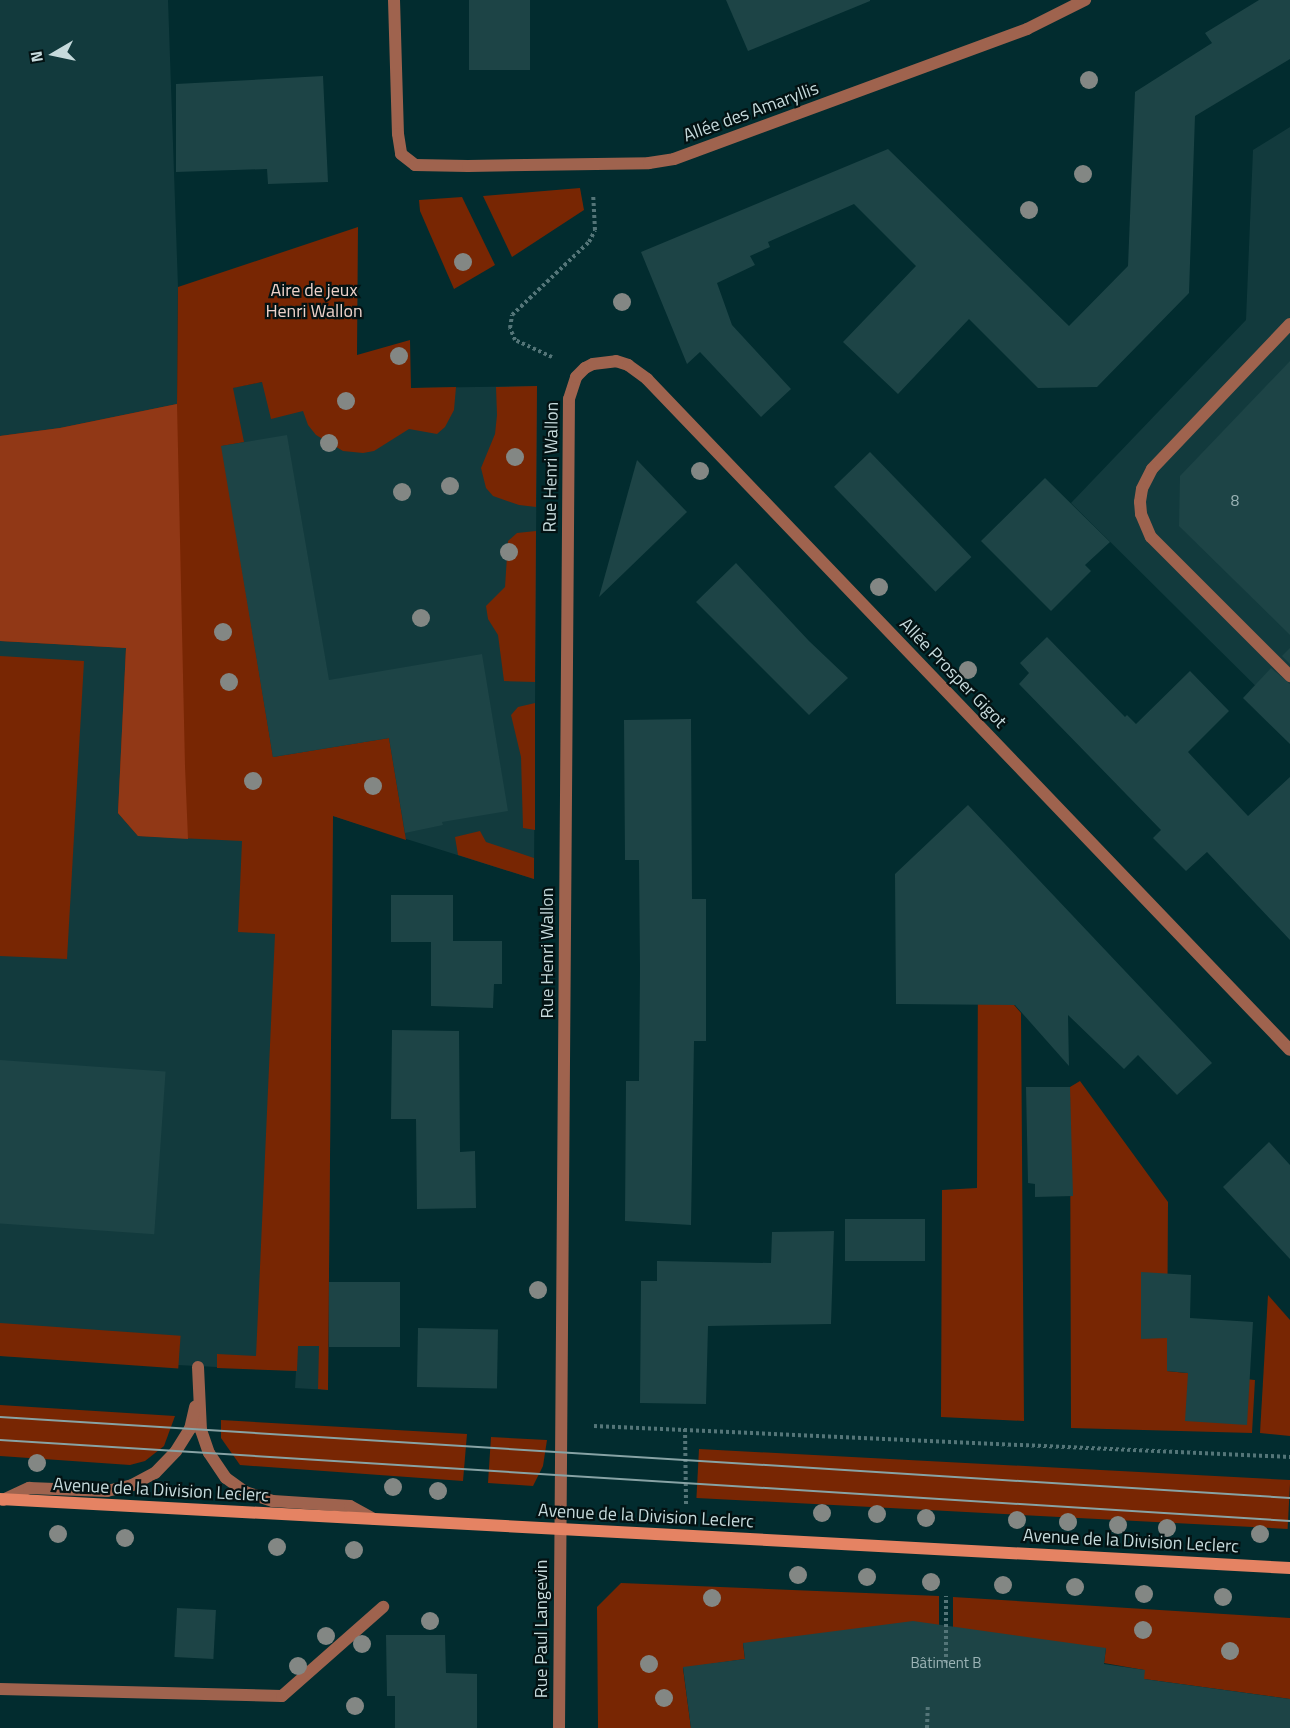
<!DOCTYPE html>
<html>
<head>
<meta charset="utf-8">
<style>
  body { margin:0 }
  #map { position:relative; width:1290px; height:1728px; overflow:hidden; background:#022c2f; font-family:"Titillium Web",sans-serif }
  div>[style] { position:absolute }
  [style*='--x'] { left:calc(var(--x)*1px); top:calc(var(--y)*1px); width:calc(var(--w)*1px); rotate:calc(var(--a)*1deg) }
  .built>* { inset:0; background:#123a3d }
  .green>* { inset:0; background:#782603; transform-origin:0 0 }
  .forest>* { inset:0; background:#913816 }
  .building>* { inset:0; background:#1d4446; transform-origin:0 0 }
  .path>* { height:4px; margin-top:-2px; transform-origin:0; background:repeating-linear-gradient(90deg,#547578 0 3px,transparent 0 6px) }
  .lane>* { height:12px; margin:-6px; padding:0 6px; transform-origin:6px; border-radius:6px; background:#9f634e }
  .street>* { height:12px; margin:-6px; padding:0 6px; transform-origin:6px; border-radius:6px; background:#9f634e }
  .secondary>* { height:12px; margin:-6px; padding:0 6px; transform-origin:6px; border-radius:6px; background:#e58363 }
  .tram>* { height:1.5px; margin:-0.75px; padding:0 0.75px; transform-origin:0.75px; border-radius:0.75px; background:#88a3a5 }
  .trees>* { width:18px; height:18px; margin:-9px; border-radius:50%; background:#838784 }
  span { translate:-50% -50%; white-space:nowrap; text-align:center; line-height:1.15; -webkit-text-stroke:4.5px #031213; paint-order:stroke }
  .number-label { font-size:15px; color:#9cb4b6 }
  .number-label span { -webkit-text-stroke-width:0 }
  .street-label { font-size:18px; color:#c6dadc }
  .park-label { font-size:18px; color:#edd2ca }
  .north { position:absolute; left:24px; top:24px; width:60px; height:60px; -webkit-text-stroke:4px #031213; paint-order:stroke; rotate:261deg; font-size:16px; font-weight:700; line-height:24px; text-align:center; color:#c6dadc }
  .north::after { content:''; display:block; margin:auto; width:21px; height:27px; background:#c6dadc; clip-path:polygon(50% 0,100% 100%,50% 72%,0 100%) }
</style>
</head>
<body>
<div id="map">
  <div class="built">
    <i style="clip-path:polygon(0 0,168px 0,178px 287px,177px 403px,225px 389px,262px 382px,411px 388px,537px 386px,534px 879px,333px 816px,328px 1390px,295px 1388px,296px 1371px,0 1356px)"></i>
    <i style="clip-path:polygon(1290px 127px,1290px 720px,1071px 503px,1246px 320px,1253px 150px)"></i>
  </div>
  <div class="green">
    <i style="clip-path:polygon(580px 188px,584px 210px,512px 257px,483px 196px)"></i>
    <i style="clip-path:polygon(462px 197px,495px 265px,454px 289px,420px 211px,419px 200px)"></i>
    <i style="clip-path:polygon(358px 227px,357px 355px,410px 340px,411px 388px,456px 387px,454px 410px,445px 427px,437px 434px,409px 429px,374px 451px,363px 453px,343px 451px,316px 435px,308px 425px,303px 411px,271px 419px,262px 382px,233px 388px,244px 442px,222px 446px,273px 757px,389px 738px,406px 840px,333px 816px,328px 1390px,318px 1389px,319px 1346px,298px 1346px,297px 1371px,217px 1368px,217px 1354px,256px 1356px,275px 934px,238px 932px,242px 841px,138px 836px,118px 813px,126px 648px,0 641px,0 436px,60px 428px,177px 404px,178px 287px)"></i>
    <i style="clip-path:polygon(537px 386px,536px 507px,519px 505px,493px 496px,486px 488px,481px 468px,495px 434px,497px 415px,496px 387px)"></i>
    <i style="clip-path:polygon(536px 531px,535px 682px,504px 681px,498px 635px,488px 619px,486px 606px,505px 587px,508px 541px,517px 533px)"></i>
    <i style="clip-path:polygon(0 656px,84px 661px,67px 959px,0 956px)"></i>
    <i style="clip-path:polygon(535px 703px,535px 830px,523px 828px,521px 757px,511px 715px,518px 707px)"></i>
    <i style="clip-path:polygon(480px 831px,486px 842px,534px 858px,534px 879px,458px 855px,455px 837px)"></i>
    <i style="clip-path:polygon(978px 964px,1021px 1013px,1024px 1421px,941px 1417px,942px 1190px,977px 1188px)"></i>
    <i style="clip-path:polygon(1080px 1081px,1168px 1202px,1167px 1371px,1255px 1380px,1252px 1433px,1071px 1428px,1070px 1087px)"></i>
    <i style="clip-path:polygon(1268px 1295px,1290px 1320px,1290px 1436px,1260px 1433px)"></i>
    <i style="left:0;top:1323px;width:181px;height:33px;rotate:4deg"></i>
    <i style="clip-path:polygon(0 1405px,175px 1416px,164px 1446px,145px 1461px,130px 1465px,0 1456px)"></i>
    <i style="clip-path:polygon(221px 1420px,467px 1434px,463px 1481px,240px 1465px,221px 1438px)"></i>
    <i style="clip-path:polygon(491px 1437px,547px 1440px,543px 1466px,533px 1486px,488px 1483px)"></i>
    <i style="left:699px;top:1449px;width:592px;height:49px;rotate:3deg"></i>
    <i style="clip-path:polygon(621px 1583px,939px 1596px,939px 1663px,743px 1643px,745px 1659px,683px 1668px,691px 1728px,598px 1728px,597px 1607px)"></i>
    <i style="clip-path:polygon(953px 1597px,1290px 1618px,1290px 1699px,1144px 1679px,1144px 1670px,1104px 1663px,1106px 1648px,953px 1663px)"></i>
  </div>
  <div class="forest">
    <i style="clip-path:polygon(177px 404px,185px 766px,188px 839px,138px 836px,118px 813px,126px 648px,0 641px,0 436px,60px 428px)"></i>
  </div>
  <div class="building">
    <i style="left:469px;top:0;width:61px;height:70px"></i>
    <i style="clip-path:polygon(726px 0,870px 0,870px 1px,748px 51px)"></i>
    <i style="clip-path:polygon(1259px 0,1290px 0,1290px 59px,1195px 116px,1189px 293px,1097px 387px,1038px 388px,969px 319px,898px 394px,843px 342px,916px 266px,854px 204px,768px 242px,770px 247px,750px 256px,755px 265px,717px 283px,732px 325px,791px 389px,761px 417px,700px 352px,687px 364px,641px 252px,888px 149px,1069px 326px,1128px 266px,1135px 92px,1212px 43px,1205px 33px)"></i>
    <i style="clip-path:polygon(323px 76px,328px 182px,268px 184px,267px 169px,176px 172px,176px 84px)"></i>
    <i style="clip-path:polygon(1290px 361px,1290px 635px,1179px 526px,1180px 476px)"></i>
    <i style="clip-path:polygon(287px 435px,329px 680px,482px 654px,508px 811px,442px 822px,443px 825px,405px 833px,389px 738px,273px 757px,221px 446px)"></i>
    <i style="left:870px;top:452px;width:146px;height:50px;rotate:46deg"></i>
    <i style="clip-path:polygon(637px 460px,687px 512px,599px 597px)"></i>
    <i style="clip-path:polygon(1045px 478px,1110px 542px,1085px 565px,1091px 571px,1051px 611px,981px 541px)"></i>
    <i style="clip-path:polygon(736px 563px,809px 641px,848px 678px,809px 715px,696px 602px)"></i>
    <i style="clip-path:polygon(1047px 637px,1125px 717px,1127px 715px,1136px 724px,1190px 671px,1229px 711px,1188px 752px,1248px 816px,1290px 777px,1290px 940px,1207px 852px,1186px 871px,1153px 838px,1161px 830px,1019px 684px,1029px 673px,1020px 663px)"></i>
    <i style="clip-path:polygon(1290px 648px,1290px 664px,1282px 656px)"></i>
    <i style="clip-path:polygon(1271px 668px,1290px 684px,1290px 744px,1243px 698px)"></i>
    <i style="clip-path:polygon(691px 719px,692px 899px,706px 899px,706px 1041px,694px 1041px,691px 1225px,625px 1221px,626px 1081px,639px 1081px,640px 970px,639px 860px,625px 860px,624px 720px)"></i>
    <i style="clip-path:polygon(968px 805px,1212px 1063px,1177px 1095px,1138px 1055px,1124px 1069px,1068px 1015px,1069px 1066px,1015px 1005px,896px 1004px,895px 874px)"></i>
    <i style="left:391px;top:895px;width:62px;height:47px"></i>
    <i style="clip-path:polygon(431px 941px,502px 941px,502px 984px,494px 984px,493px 1008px,431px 1006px)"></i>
    <i style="clip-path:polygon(392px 1030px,459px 1031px,460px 1152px,475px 1151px,476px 1208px,417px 1209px,416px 1119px,391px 1119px)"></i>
    <i style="left:0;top:1060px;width:166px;height:163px;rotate:4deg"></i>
    <i style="clip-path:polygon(1026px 1087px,1070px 1087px,1073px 1196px,1035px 1197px,1035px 1184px,1028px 1183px)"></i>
    <i style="clip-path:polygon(1269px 1142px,1290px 1165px,1290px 1259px,1223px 1187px)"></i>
    <i style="left:925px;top:1219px;width:42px;height:80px;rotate:90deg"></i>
    <i style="clip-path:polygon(834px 1231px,831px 1324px,708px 1326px,706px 1404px,640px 1403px,641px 1281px,657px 1281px,657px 1261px,771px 1263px,772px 1232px)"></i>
    <i style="clip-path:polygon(1141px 1272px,1191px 1275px,1190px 1318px,1253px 1322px,1247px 1425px,1185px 1421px,1188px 1373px,1167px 1371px,1167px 1338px,1141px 1339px)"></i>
    <i style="left:329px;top:1282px;width:71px;height:65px"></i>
    <i style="left:418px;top:1328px;width:80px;height:59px;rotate:1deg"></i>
    <i style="left:177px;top:1608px;width:39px;height:49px;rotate:3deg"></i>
    <i style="clip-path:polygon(913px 1621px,1106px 1648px,1104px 1664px,1145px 1670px,1144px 1679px,1290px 1699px,1290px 1728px,691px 1728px,683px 1667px,745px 1659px,743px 1643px)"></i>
    <i style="clip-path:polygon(386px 1635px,445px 1635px,446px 1673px,477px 1674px,477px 1728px,395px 1728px,395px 1696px,387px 1696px)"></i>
  </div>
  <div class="path">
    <i style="--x:552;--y:357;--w:41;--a:-155.3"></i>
    <i style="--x:515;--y:340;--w:13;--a:-113"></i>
    <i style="--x:510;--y:328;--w:13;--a:-81"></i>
    <i style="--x:512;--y:315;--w:106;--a:-43.5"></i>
    <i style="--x:589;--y:242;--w:13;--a:-63"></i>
    <i style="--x:595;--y:230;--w:35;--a:-93"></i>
    <i style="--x:594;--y:1426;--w:697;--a:2.55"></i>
    <i style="--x:685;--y:1429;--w:76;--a:89.2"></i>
    <i style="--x:946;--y:1663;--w:67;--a:-90"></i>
    <i style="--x:927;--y:1728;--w:23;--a:-88"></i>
  </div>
  <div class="lane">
    <i style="--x:1290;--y:324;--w:200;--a:133.6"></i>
    <i style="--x:1152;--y:469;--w:22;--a:117"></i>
    <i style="--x:1142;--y:489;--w:13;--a:99"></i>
    <i style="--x:1140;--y:502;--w:12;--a:85"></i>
    <i style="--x:1141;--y:514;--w:25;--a:67"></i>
    <i style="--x:1151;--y:537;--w:197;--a:45"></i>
    <i style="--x:198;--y:1367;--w:63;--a:87.3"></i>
    <i style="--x:201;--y:1430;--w:24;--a:71"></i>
    <i style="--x:209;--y:1453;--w:30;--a:56"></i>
    <i style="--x:226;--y:1478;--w:24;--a:36"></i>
    <i style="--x:245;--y:1492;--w:29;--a:18"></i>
    <i style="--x:273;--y:1501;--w:77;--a:3.7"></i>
    <i style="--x:350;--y:1506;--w:26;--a:29"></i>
    <i style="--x:3;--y:1500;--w:29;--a:-25"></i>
    <i style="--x:29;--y:1488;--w:78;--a:2.2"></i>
    <i style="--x:107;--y:1491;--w:26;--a:-13"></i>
    <i style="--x:132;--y:1485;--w:26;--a:-28"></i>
    <i style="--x:155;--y:1473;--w:30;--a:-46"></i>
    <i style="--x:176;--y:1451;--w:26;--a:-58"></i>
    <i style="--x:190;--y:1429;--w:23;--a:-77"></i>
    <i style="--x:0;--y:1689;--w:282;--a:1.4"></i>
    <i style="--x:282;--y:1696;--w:135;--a:-41.4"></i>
  </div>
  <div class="street">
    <i style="--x:394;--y:0;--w:134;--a:88.3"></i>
    <i style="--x:398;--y:134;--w:20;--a:81"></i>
    <i style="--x:401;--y:154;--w:18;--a:38"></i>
    <i style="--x:415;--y:165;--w:53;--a:1.1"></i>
    <i style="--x:468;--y:166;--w:181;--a:-0.9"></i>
    <i style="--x:649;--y:163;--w:25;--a:-9"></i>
    <i style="--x:674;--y:159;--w:376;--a:-20.2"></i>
    <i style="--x:1027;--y:29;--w:65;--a:-26.6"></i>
    <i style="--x:559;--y:1728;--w:1329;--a:-89.57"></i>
    <i style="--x:569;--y:399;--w:23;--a:-72"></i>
    <i style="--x:576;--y:377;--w:13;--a:-45"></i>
    <i style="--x:585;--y:368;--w:9;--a:-27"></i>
    <i style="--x:593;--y:364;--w:23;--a:-7"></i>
    <i style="--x:616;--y:361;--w:13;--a:18"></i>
    <i style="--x:628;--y:365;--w:24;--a:36"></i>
    <i style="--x:647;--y:379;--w:929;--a:46.22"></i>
  </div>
  <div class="secondary">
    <i style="--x:0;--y:1499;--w:1292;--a:3.06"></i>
  </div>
  <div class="tram">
    <i style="--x:0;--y:1417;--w:1293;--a:3.59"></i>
    <i style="--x:0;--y:1440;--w:1293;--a:3.59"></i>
  </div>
  <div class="trees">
    <i style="left:1089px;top:80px"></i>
    <i style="left:1083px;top:174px"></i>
    <i style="left:1029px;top:210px"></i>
    <i style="left:463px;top:262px"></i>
    <i style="left:622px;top:302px"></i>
    <i style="left:399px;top:356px"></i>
    <i style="left:346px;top:401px"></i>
    <i style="left:329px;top:443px"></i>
    <i style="left:515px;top:457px"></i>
    <i style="left:700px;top:471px"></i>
    <i style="left:450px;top:486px"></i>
    <i style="left:402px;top:492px"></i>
    <i style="left:509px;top:552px"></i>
    <i style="left:879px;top:587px"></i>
    <i style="left:421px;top:618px"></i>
    <i style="left:223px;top:632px"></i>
    <i style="left:968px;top:670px"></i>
    <i style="left:229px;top:682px"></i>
    <i style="left:253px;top:781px"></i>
    <i style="left:373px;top:786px"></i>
    <i style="left:538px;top:1290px"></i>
    <i style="left:37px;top:1463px"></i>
    <i style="left:393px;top:1487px"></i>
    <i style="left:438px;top:1491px"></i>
    <i style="left:822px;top:1513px"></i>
    <i style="left:877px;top:1514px"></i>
    <i style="left:926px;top:1518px"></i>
    <i style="left:1017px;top:1520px"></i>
    <i style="left:1068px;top:1522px"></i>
    <i style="left:1118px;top:1525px"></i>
    <i style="left:1167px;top:1528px"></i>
    <i style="left:58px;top:1534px"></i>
    <i style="left:1260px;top:1534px"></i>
    <i style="left:125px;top:1538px"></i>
    <i style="left:277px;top:1547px"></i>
    <i style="left:354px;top:1550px"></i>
    <i style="left:798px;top:1575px"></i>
    <i style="left:867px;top:1577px"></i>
    <i style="left:931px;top:1582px"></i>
    <i style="left:1003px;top:1585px"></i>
    <i style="left:1075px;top:1587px"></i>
    <i style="left:1144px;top:1594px"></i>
    <i style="left:1223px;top:1597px"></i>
    <i style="left:712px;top:1598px"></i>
    <i style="left:430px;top:1621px"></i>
    <i style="left:1143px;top:1630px"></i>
    <i style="left:326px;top:1636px"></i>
    <i style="left:362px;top:1644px"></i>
    <i style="left:1230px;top:1651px"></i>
    <i style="left:649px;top:1664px"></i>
    <i style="left:298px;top:1666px"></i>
    <i style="left:664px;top:1698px"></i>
    <i style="left:355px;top:1706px"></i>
  </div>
  <div class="number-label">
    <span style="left:1235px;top:501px">8</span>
    <span style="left:946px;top:1663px">Bâtiment B</span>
  </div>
  <div class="street-label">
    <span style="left:751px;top:112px;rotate:-20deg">Allée des Amaryllis</span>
    <span style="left:551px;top:467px;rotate:-89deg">Rue Henri Wallon</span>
    <span style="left:953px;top:673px;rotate:46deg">Allée Prosper Gigot</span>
    <span style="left:547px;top:953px;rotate:-90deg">Rue Henri Wallon</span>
    <span style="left:161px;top:1490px;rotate:3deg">Avenue de la Division Leclerc</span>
    <span style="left:646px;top:1516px;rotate:3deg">Avenue de la Division Leclerc</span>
    <span style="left:1131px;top:1541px;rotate:3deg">Avenue de la Division Leclerc</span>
    <span style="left:541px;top:1629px;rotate:-90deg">Rue Paul Langevin</span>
  </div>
  <div class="park-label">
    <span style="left:314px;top:301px">Aire de jeux<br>Henri Wallon</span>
  </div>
  <div class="north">N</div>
</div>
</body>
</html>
